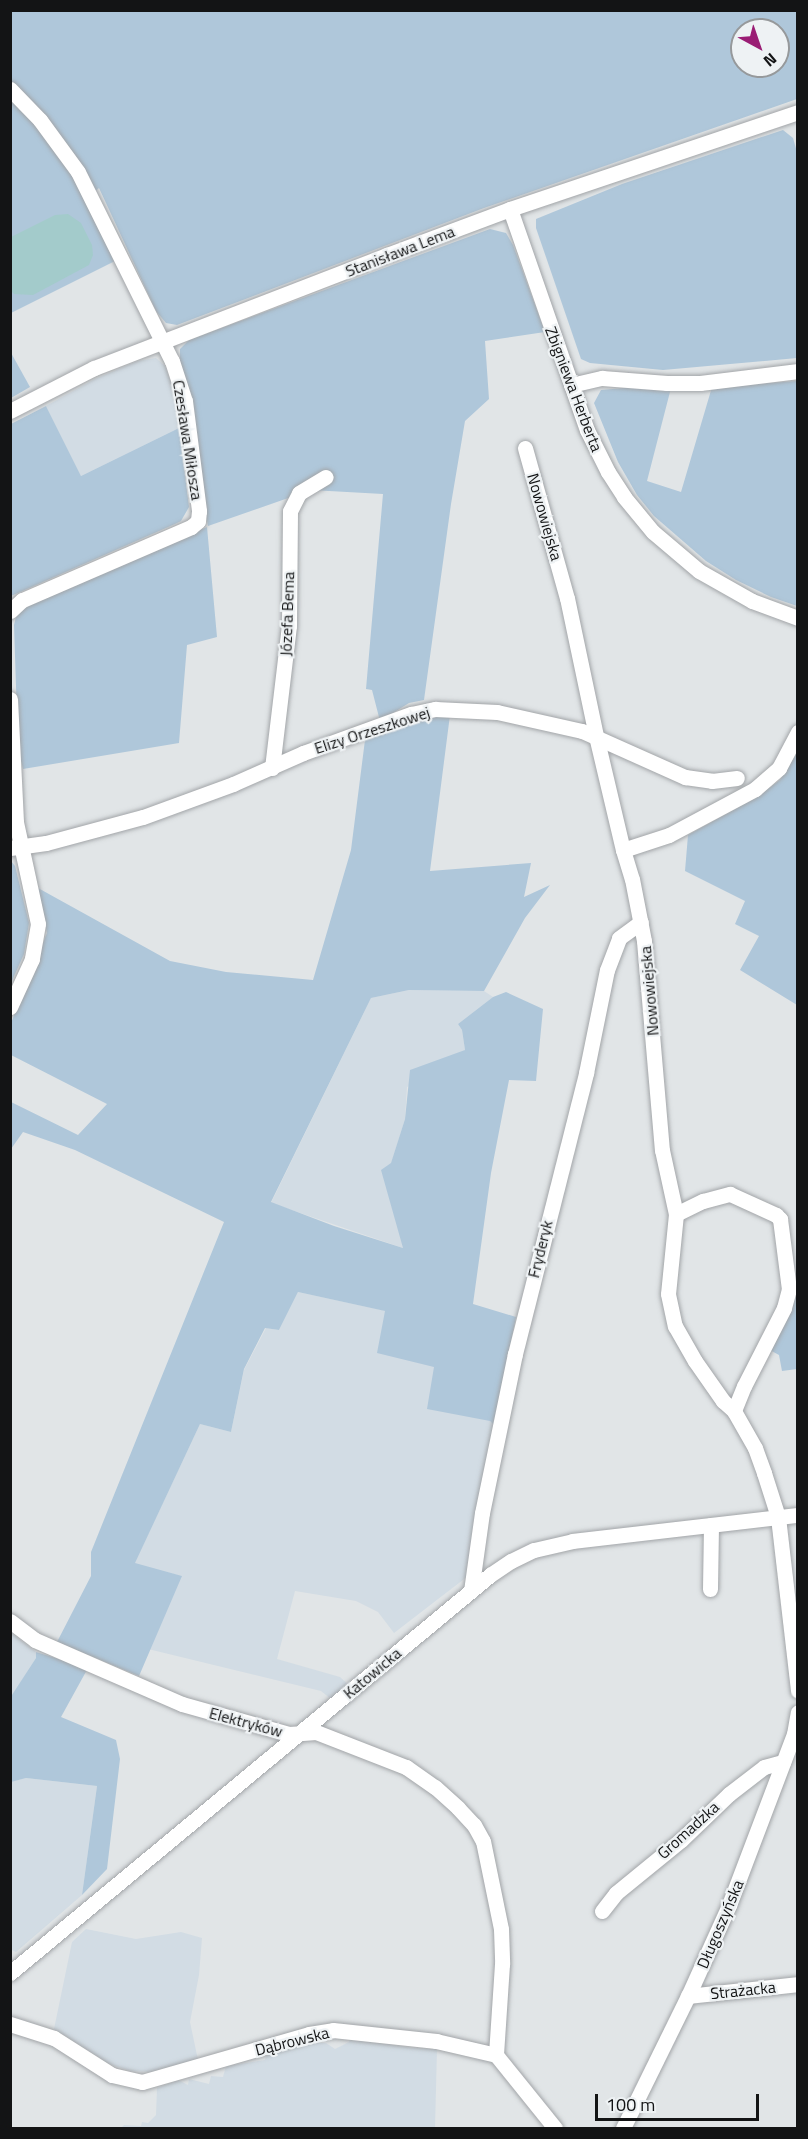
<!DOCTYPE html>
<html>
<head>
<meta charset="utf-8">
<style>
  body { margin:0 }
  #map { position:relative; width:808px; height:2139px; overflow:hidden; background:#e1e5e7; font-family:"Titillium Web",sans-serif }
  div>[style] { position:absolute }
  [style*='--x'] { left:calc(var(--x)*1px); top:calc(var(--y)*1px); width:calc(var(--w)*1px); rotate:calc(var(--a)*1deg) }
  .built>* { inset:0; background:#d2dce4 }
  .green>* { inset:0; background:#afc7da }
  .water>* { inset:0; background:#a3cbcb }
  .roads { filter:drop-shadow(0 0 2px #a2a5a8) drop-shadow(0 0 2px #a2a5a8) }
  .minor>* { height:15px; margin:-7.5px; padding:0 7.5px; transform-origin:7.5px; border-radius:7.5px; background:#fff }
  span { translate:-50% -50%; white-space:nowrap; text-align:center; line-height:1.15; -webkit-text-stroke:4.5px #eef2f4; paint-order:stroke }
  .street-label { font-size:16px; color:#131415 }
  .frame { position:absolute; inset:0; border:12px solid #131415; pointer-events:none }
  .north { position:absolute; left:730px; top:18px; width:60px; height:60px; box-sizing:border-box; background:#eef2f4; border:2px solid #96999b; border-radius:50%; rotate:140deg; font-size:16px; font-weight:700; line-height:24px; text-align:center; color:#131415 }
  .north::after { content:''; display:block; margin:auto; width:21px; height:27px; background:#9a1d74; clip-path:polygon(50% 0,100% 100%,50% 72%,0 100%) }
  .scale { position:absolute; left:595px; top:2094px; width:164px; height:27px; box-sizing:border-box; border:3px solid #131415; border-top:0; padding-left:8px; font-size:18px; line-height:21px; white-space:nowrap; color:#131415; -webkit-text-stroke:4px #eef2f4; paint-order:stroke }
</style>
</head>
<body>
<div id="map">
  <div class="built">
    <i style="clip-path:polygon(156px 358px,165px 366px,172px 386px,179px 428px,81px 476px,46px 406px,95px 379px,138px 361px)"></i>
    <i style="clip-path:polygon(409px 990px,484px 991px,493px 997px,458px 1024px,462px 1030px,465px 1050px,407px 1087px,405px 1119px,391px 1164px,403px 1248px,271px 1203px,371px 998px)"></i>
    <i style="clip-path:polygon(298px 1292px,386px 1311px,434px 1366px,494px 1425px,468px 1576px,394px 1633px,378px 1612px,356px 1601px,295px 1591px,277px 1659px,340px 1677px,353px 1689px,336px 1703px,321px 1691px,148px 1649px,181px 1576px,134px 1564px,200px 1424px,231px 1432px,244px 1370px,266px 1328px,279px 1330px)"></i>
    <i style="clip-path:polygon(11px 1633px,36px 1652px,36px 1658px,11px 1698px)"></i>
    <i style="clip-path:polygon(26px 1778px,97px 1786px,82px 1895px,16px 1952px,10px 1949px,10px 1782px)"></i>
    <i style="clip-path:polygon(86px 1929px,136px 1939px,181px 1932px,202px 1938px,199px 1975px,190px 2022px,198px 2060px,155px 2072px,131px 2071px,109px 2064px,54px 2029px,72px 1942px)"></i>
    <i style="clip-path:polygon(350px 2038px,412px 2048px,437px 2049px,435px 2128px,121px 2128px,124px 2125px,141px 2126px,142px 2122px,148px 2123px,156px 2115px,157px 2088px,178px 2080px,188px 2085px,189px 2079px,209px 2084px,211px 2076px,223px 2077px,226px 2066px,265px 2060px,266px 2056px,308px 2043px,326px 2043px,335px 2049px,349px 2042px)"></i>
  </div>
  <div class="green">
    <i style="clip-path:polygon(evenodd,10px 11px,797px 11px,797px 99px,484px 208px,177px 325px,166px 323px,156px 311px,99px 188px,86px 199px,115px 261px,11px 313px,10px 11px,742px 30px,778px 30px,778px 66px,742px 66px,742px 30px)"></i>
    <i style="clip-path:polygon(783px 130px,793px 138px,797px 152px,797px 358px,663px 370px,590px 363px,581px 359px,536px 228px,536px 219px,622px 184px)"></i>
    <i style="clip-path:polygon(490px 229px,506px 233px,513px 245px,545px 332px,485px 341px,489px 399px,465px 421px,451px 504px,424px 700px,409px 703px,380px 721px,372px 690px,366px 689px,383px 494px,311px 490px,208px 526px,180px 364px,180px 349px,189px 340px)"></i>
    <i style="clip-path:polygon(10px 351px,30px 387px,11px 398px,10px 398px)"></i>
    <i style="clip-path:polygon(797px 381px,797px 606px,771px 597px,736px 580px,706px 561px,654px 516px,637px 495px,618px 462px,594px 403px,601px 390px,636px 387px,671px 388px,647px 481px,681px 492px,712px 387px)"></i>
    <i style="clip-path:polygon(46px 406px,81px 476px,179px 428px,189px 507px,181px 521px,175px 524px,11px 596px,11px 424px)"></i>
    <i style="clip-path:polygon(207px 527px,217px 637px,187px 645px,179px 743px,23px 769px,18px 748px,14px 625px,17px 613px,26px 605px)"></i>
    <i style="clip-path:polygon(450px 715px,430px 871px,531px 863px,524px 897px,550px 885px,525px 918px,484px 991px,409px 990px,371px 998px,271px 1202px,334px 1226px,403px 1248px,381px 1170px,391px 1163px,405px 1119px,410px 1070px,465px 1050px,462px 1030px,458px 1024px,493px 997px,506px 992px,543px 1009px,536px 1081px,509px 1080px,491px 1173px,473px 1304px,516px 1317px,494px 1425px,490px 1421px,427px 1409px,434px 1367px,377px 1353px,385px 1311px,298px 1292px,279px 1330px,265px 1328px,244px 1369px,231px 1432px,200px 1424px,135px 1563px,182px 1576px,139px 1676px,57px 1642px,91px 1576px,91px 1552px,224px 1222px,75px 1150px,23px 1132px,11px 1149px,11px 1102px,78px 1135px,107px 1104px,11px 1055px,11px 1023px,47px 933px,38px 888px,170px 961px,226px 972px,313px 980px,351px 850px,365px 740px,405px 722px)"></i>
    <i style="clip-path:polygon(797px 753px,797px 1005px,740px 970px,759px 936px,735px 924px,745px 901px,685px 871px,688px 835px,757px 797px,780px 780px)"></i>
    <i style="clip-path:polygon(11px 861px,15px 866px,29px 923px,24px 954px,11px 983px)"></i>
    <i style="clip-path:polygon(797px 1295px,797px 1369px,782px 1371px,779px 1355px,768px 1349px)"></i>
    <i style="clip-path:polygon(36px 1652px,88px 1668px,61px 1717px,116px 1740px,120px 1759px,107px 1869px,82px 1895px,97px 1786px,26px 1778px,11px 1782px,10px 1698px,36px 1658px)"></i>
  </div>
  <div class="water">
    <i style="clip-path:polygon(68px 214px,81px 223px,92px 245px,93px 255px,89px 265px,33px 295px,14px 294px,11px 291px,11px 237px,55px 215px)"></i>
  </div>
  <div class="roads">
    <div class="minor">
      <i style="--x:10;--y:89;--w:43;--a:45.9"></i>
      <i style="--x:40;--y:120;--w:64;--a:53.8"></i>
      <i style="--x:78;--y:172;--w:211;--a:63.6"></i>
      <i style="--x:172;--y:361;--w:42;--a:72"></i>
      <i style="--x:185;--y:401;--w:111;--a:82.7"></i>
      <i style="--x:199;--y:511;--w:10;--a:96"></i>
      <i style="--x:198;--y:521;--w:9;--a:139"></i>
      <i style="--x:191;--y:527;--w:184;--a:156.6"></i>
      <i style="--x:22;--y:600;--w:16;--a:137"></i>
      <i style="--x:510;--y:209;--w:234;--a:70.8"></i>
      <i style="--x:587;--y:430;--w:47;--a:63.4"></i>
      <i style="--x:608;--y:472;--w:30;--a:57"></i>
      <i style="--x:624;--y:497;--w:45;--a:50.4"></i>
      <i style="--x:653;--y:532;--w:60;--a:40.3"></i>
      <i style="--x:699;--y:571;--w:61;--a:29.5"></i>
      <i style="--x:752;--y:601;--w:49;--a:20.3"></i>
      <i style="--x:571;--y:385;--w:32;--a:-13"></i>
      <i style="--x:602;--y:378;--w:65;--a:4.4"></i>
      <i style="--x:667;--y:383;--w:33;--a:0"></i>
      <i style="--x:700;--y:383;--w:99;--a:-7"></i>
      <i style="--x:10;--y:411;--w:94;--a:-27.1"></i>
      <i style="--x:94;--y:368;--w:314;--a:-21.1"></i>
      <i style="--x:387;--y:255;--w:131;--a:-20.5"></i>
      <i style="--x:510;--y:209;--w:304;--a:-18.6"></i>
      <i style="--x:525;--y:448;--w:156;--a:74.4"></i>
      <i style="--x:567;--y:598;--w:141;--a:78.1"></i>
      <i style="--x:596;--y:736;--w:117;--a:76.7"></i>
      <i style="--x:623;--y:850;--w:30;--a:73"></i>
      <i style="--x:632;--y:879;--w:63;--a:79"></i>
      <i style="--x:644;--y:941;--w:210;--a:85.1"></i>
      <i style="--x:662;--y:1150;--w:66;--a:77.7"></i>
      <i style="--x:676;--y:1214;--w:80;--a:95.7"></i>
      <i style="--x:668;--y:1294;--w:33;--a:78"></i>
      <i style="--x:675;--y:1326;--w:40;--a:60.3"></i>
      <i style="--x:695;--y:1361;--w:49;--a:55"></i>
      <i style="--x:723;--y:1401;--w:15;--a:42"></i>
      <i style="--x:734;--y:1411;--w:43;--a:60.4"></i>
      <i style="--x:755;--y:1448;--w:27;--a:70"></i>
      <i style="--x:764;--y:1473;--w:46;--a:72.3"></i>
      <i style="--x:778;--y:1517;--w:175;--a:83.4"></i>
      <i style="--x:10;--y:699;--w:123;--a:87.2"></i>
      <i style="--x:16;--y:822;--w:104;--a:77.8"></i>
      <i style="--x:38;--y:924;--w:36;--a:100"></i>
      <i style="--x:32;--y:959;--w:53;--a:114.6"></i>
      <i style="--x:272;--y:768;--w:143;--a:-83.2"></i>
      <i style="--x:289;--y:626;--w:115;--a:-89.5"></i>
      <i style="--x:290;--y:511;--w:20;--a:-63"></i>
      <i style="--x:299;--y:493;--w:31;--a:-31"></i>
      <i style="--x:10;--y:848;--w:36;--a:-8"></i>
      <i style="--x:46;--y:843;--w:100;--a:-15"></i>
      <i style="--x:143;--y:817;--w:96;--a:-20.1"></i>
      <i style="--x:233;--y:784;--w:77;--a:-23.9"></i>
      <i style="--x:303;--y:753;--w:115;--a:-19.9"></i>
      <i style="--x:411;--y:714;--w:25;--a:-12"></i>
      <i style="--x:435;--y:709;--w:62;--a:2.8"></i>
      <i style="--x:497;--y:712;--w:87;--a:12.6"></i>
      <i style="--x:582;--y:731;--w:113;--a:24.1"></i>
      <i style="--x:685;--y:777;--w:27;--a:8"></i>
      <i style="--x:712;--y:781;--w:25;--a:-7"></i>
      <i style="--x:623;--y:850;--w:48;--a:-18.1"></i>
      <i style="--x:669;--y:835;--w:98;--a:-28.1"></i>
      <i style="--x:755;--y:789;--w:32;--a:-41"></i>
      <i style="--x:779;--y:768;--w:41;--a:-62.2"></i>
      <i style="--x:676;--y:1214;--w:30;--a:-26"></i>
      <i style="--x:703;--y:1201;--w:28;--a:-15"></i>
      <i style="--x:730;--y:1194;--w:51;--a:24.5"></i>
      <i style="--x:776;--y:1215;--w:6;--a:45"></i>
      <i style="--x:780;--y:1219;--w:71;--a:82.7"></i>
      <i style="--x:789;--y:1289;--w:20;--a:105"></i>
      <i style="--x:784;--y:1308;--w:88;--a:117.1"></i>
      <i style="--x:744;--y:1386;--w:27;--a:112"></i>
      <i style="--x:710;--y:1589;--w:64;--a:-89.1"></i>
      <i style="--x:471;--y:1591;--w:79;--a:-82"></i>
      <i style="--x:482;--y:1513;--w:162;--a:-78.3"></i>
      <i style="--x:515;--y:1354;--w:290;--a:-75.8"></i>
      <i style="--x:586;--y:1073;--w:105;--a:-78.5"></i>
      <i style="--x:607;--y:970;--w:34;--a:-69"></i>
      <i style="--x:619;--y:938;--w:27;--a:-36"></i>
      <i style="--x:10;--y:1621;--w:31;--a:37"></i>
      <i style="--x:35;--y:1640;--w:160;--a:23.5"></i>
      <i style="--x:182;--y:1704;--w:111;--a:15.7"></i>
      <i style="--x:289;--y:1734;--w:27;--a:-4"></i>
      <i style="--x:316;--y:1732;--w:97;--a:21.3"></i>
      <i style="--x:406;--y:1767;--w:35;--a:35"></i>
      <i style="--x:435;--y:1787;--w:31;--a:42"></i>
      <i style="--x:458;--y:1808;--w:23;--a:47"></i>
      <i style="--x:474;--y:1825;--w:18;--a:61"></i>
      <i style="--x:483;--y:1841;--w:90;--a:78.4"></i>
      <i style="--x:501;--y:1929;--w:35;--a:88"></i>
      <i style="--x:502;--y:1964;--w:91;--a:93.8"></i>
      <i style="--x:602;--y:1911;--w:23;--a:-52"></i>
      <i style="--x:616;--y:1893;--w:84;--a:-39.2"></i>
      <i style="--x:681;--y:1840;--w:66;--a:-43.8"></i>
      <i style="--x:729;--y:1794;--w:44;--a:-37.6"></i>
      <i style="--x:764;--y:1767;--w:20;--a:-15"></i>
      <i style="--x:10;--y:1973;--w:624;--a:-39.66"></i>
      <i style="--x:490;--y:1575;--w:25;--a:-34"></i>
      <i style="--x:511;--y:1561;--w:25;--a:-26"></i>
      <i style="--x:534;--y:1550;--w:39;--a:-13"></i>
      <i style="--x:572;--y:1541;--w:227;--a:-6.6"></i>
      <i style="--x:688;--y:1996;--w:111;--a:-6.2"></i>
      <i style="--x:10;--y:2024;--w:46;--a:17.7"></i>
      <i style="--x:54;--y:2038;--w:69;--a:32.5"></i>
      <i style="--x:112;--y:2075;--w:31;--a:13"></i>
      <i style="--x:142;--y:2082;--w:174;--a:-16"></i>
      <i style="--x:309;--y:2034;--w:24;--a:-9"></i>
      <i style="--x:333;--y:2030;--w:104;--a:6.1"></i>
      <i style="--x:436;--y:2041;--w:62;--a:13.1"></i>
      <i style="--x:496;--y:2055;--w:94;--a:51.1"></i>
      <i style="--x:623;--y:2128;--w:147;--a:-63.8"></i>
      <i style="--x:688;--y:1996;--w:100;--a:-65.7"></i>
      <i style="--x:729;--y:1905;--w:183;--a:-69.2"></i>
      <i style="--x:794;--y:1734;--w:22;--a:-80"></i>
    </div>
  </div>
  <div class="street-label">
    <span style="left:400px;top:251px;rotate:-21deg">Stanisława Lema</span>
    <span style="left:574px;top:389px;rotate:69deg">Zbigniewa Herberta</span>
    <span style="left:188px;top:440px;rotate:81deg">Czesława Miłosza</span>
    <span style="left:545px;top:517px;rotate:74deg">Nowowiejska</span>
    <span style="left:287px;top:614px;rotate:-88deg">Józefa Bema</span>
    <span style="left:372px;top:730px;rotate:-18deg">Elizy Orzeszkowej</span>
    <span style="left:649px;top:991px;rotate:-95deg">Nowowiejska</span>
    <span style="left:540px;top:1249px;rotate:-76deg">Fryderyk</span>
    <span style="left:372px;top:1673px;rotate:-40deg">Katowicka</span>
    <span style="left:246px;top:1722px;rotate:15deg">Elektryków</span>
    <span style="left:688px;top:1830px;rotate:-42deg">Gromadzka</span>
    <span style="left:720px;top:1924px;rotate:-67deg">Długoszyńska</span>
    <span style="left:743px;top:1990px;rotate:-6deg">Strażacka</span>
    <span style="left:292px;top:2041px;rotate:-14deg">Dąbrowska</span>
  </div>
  <div class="frame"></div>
  <div class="north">N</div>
  <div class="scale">100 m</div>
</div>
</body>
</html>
